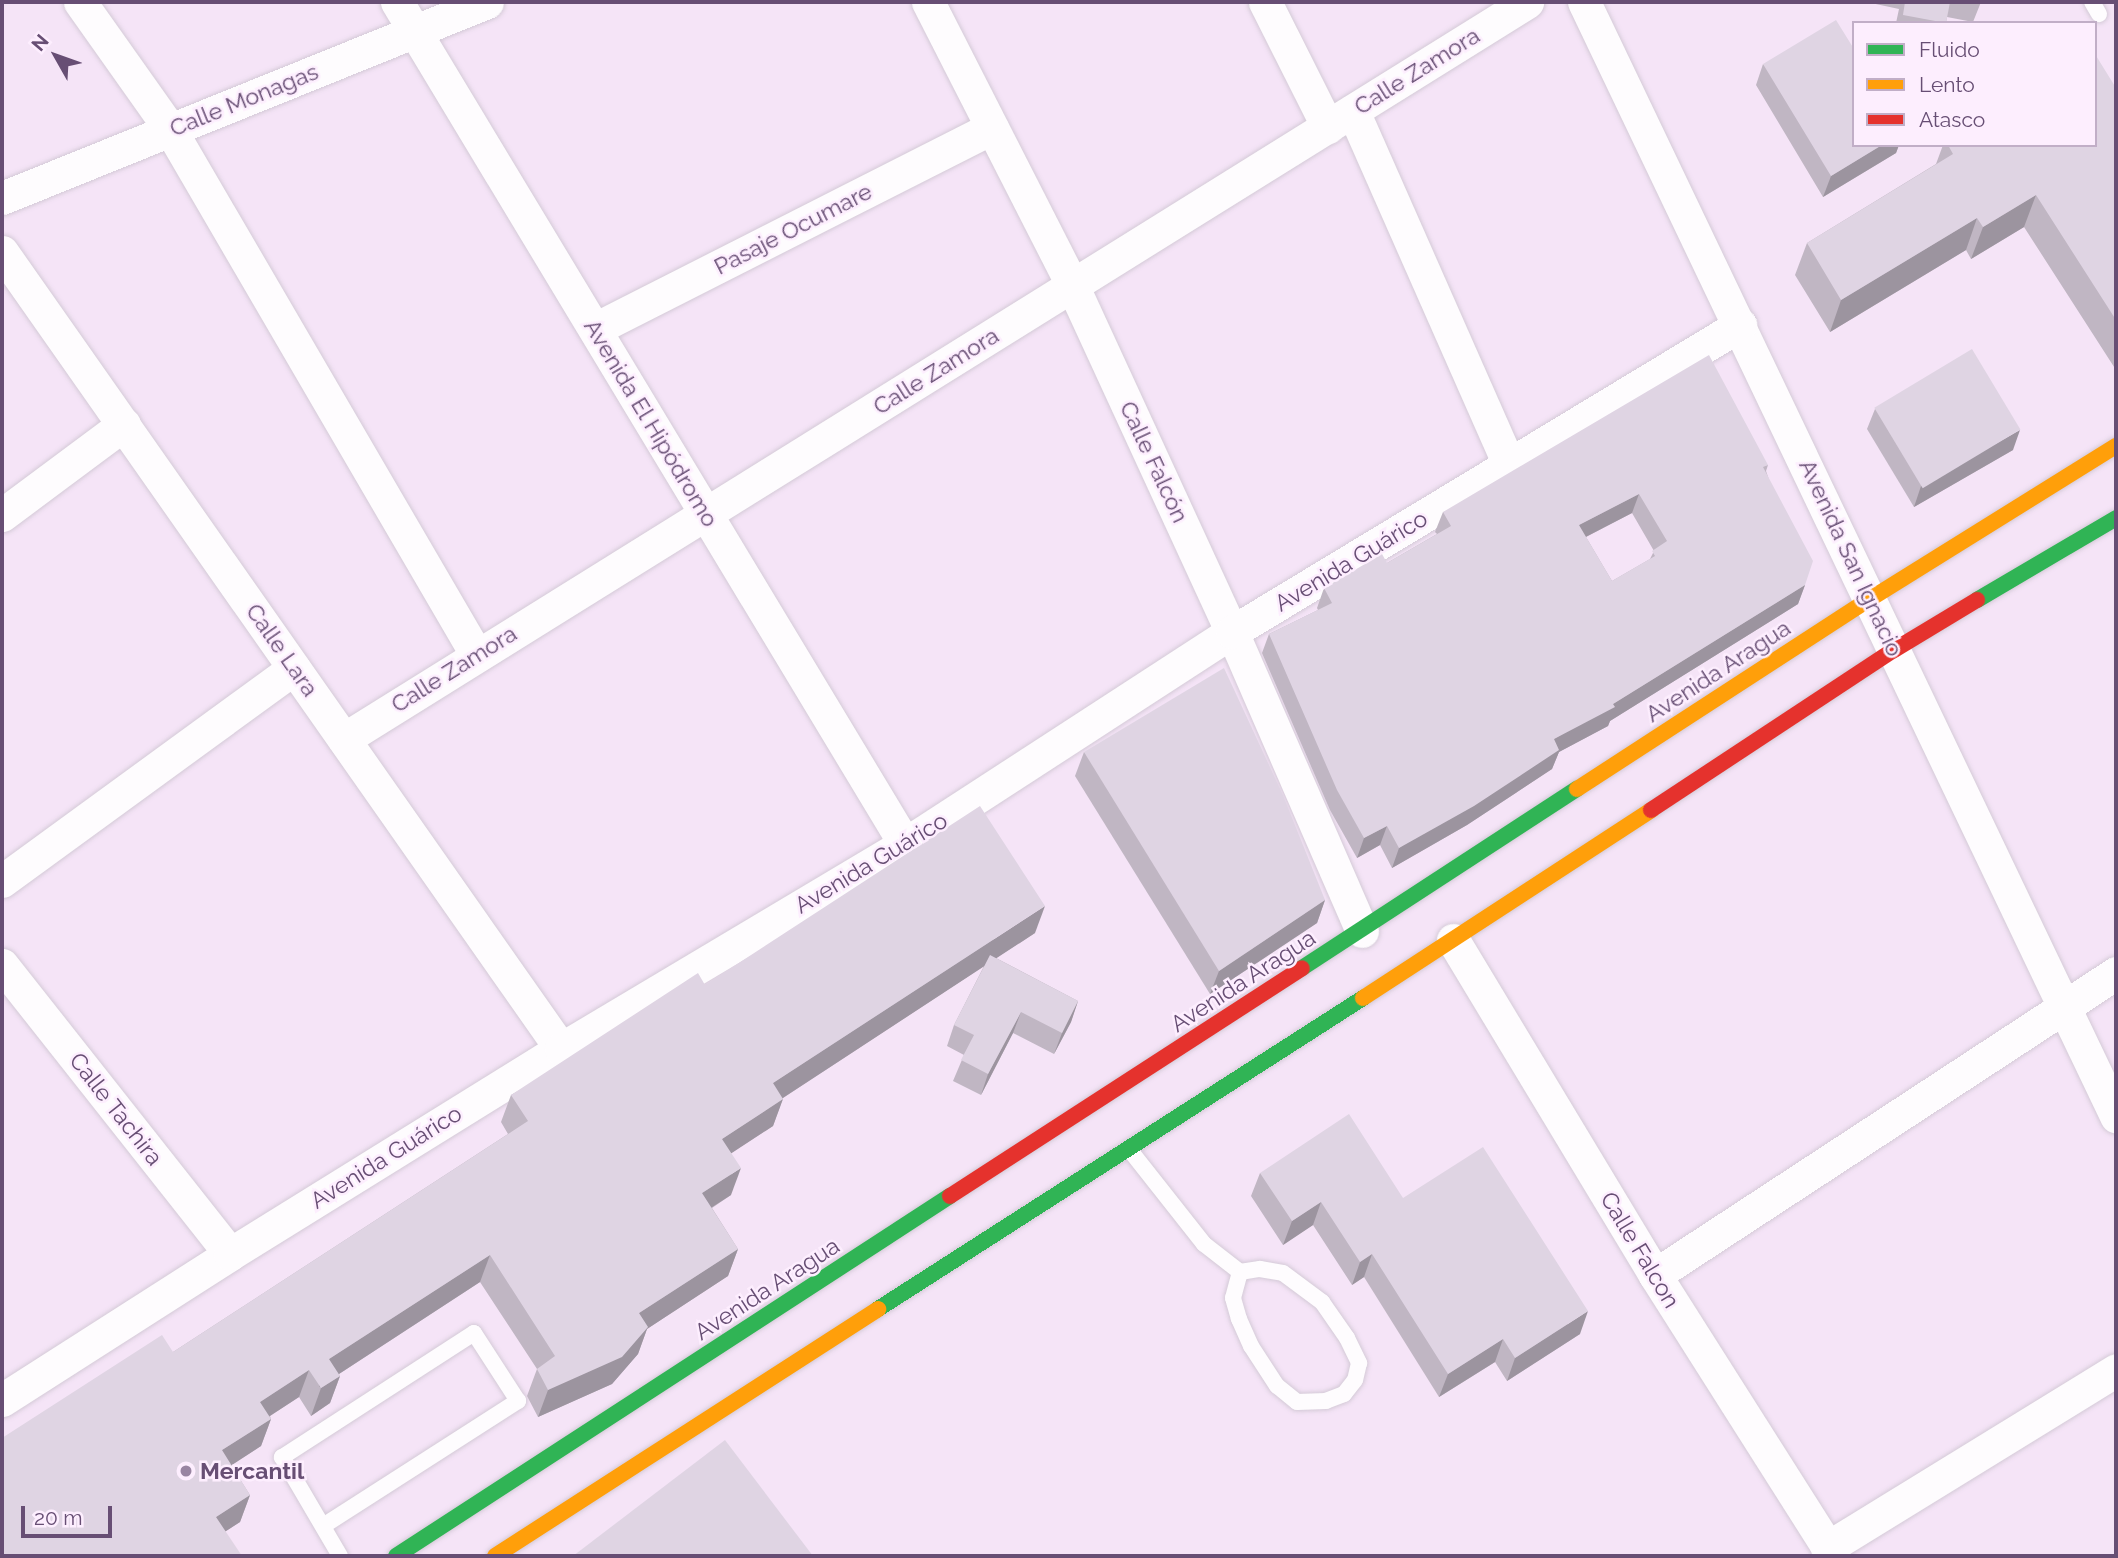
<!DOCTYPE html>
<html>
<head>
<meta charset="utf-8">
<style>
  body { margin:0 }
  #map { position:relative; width:2118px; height:1558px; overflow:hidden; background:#f6ecf7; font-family:Raleway,sans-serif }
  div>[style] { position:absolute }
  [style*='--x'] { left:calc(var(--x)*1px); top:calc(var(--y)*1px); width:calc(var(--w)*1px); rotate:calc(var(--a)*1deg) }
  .residential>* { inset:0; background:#f5e4f7 }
  .roads { filter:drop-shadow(0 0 2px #d4cad7) drop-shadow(0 0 2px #d4cad7) }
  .lane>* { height:16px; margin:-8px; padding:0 8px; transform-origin:8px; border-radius:8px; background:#fefcfe }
  .street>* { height:33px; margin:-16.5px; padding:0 16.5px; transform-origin:16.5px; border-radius:16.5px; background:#fefcfe }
  .fast>* { height:16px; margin:-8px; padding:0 8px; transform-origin:8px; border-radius:8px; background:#30b455 }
  .slow>* { height:16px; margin:-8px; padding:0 8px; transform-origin:8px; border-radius:8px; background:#ff9f0a }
  .jam>* { height:16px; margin:-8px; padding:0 8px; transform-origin:8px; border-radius:8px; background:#e5322d }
  .wall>* { inset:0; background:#c0b6c3 }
  .shaded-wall>* { inset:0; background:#9c949f }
  .building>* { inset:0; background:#dfd4e3; transform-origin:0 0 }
  .dots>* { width:19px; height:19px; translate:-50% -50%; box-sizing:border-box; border:4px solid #fdeefe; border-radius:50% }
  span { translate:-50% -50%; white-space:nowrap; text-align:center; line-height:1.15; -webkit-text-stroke:5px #fdeefe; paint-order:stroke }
  .street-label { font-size:23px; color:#674e74 }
  .poi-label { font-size:23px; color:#674e74; font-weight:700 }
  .left { translate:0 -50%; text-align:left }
  .frame { position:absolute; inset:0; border:4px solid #674e74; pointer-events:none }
  .legend { position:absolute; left:1852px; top:21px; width:245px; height:126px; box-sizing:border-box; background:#fdeefe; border:2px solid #c1aec7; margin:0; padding:9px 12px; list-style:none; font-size:21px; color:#674e74 }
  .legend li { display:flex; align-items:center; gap:14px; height:35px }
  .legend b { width:35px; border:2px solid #c1aec7 }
  .north { position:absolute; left:21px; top:21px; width:70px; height:70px; -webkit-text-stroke:5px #fdeefe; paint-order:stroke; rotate:310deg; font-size:19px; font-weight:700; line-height:28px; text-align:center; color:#674e74 }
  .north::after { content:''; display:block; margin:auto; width:24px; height:32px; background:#674e74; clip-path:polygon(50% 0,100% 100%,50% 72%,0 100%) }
  .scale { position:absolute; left:21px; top:1506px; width:91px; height:32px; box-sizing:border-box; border:4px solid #674e74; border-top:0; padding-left:9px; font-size:21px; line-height:24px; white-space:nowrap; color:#674e74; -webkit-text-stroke:5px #fdeefe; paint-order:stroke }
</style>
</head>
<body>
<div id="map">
  <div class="residential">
    <i style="clip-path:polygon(evenodd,2px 2px,2116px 2px,2116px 1556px,2px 1556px,2px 2px,1854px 23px,2095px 23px,2095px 145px,1854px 145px,1854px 23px)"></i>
  </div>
  <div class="roads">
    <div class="lane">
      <i style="--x:2092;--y:2;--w:14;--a:60"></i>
      <i style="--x:1129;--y:1149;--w:121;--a:51.7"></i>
      <i style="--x:1204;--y:1244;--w:46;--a:37.9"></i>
      <i style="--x:1240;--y:1272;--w:20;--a:-9"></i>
      <i style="--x:1260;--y:1269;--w:23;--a:10"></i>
      <i style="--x:1283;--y:1273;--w:49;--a:36.6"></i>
      <i style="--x:1322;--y:1302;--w:44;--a:55.2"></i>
      <i style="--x:1347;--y:1338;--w:28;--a:64"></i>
      <i style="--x:1359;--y:1363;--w:17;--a:103"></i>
      <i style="--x:1355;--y:1380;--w:18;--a:128"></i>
      <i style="--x:1344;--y:1394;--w:19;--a:159"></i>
      <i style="--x:1326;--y:1401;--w:29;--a:178"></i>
      <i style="--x:1297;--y:1402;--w:26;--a:-141"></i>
      <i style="--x:1277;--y:1386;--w:48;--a:-123"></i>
      <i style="--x:1251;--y:1346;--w:30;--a:-114"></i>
      <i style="--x:1239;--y:1319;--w:22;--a:-106"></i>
      <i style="--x:1233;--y:1298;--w:27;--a:-75"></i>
      <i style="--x:323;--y:1526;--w:232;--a:-32.7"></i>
      <i style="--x:518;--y:1401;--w:81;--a:-122.9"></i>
      <i style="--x:474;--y:1333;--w:229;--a:147.1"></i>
      <i style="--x:282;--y:1457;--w:115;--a:59.6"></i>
    </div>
    <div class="street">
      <i style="--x:80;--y:2;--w:156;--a:54.7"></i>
      <i style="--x:170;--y:129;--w:608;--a:59.76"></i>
      <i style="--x:397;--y:2;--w:983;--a:58.9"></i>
      <i style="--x:928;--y:2;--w:320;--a:63"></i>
      <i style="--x:1073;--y:287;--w:380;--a:65.3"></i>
      <i style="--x:1232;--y:632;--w:326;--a:66.5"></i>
      <i style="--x:1265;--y:2;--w:140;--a:63.3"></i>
      <i style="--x:1584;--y:2;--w:1235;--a:64.47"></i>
      <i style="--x:1353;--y:111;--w:387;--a:66.2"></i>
      <i style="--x:2;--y:198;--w:523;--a:-22"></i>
      <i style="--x:2;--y:252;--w:973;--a:54.95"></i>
      <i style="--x:595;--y:329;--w:445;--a:-26.9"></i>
      <i style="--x:2;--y:515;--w:152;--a:-36.7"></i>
      <i style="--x:344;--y:739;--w:1394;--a:-31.92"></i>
      <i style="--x:2;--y:881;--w:361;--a:-36.1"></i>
      <i style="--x:1453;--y:940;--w:391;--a:58.9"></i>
      <i style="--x:1655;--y:1275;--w:333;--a:57.6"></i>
      <i style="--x:2;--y:965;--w:368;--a:51.7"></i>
      <i style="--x:1655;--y:1275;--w:551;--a:-33.23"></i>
      <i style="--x:2;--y:1400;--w:271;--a:-32.6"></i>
      <i style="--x:230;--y:1254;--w:389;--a:-31.8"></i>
      <i style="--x:561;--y:1049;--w:400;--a:-30.8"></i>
      <i style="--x:905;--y:844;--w:390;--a:-33"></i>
      <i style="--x:1232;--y:632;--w:594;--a:-31.15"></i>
      <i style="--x:1827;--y:1548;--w:339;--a:-31.6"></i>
    </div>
    <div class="fast">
      <i style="--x:1977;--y:600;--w:161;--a:-30.5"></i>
      <i style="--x:1302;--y:968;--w:328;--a:-33.1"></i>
      <i style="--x:878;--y:1309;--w:576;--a:-32.67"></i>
      <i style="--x:396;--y:1556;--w:661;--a:-33.02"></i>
    </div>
    <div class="slow">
      <i style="--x:1577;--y:789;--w:349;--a:-33"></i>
      <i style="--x:1870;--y:599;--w:290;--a:-31.9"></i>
      <i style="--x:1363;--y:998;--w:344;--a:-33.1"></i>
      <i style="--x:495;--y:1556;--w:456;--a:-32.8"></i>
    </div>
    <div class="jam">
      <i style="--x:1651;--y:810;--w:291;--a:-33.4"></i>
      <i style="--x:1894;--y:650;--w:97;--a:-31.1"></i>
      <i style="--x:950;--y:1196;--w:419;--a:-32.9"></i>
    </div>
  </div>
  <div class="wall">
    <i style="clip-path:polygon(1871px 2px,1981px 2px,1973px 22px,1947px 17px,1946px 23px,1896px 23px,1899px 9px,1871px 3px)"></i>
    <i style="clip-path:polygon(1763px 64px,1854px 145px,1899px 145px,1896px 153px,1823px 197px,1756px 85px)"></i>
    <i style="clip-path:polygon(2116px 88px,2116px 370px,2024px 227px,1971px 259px,1966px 250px,1830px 332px,1795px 275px,1807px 243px,1936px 164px,1943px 145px,1948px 145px)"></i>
    <i style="clip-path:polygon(1875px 409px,2013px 450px,1914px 507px,1867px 429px)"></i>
    <i style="clip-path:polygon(evenodd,1768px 465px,1766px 471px,1805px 585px,1798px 604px,1610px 721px,1608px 726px,1559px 752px,1552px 769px,1467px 825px,1392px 868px,1380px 845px,1357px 858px,1330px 810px,1262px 653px,1269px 634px,1318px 610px,1317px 608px,1324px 588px,1387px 563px,1437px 534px,1435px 532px,1443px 512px,1768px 465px,1632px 513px,1654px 551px,1650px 559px,1612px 581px,1586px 537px,1632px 513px)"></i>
    <i style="clip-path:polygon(1084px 752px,1325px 900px,1317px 923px,1210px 994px,1075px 776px)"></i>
    <i style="clip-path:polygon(1035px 933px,996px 958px,1078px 1001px,1071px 1022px,1054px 1054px,1013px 1033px,981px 1095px,953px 1081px,964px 1055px,947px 1046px,954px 1025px,984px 966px,783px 1098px,773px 1126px,731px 1153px,731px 1195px,712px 1208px,738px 1249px,728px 1276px,647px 1329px,638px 1354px,612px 1384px,538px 1417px,527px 1396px,537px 1369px,480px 1282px,339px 1374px,340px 1376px,330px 1403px,311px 1416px,299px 1397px,270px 1416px,271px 1419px,261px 1446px,231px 1465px,250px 1495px,240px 1522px,226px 1531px,2px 1556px,173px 1352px,508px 1134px,501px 1122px,511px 1095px,705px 985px)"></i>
    <i style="clip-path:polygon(1260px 1173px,1403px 1198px,1580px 1334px,1507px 1381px,1495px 1362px,1439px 1397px,1364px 1277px,1352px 1285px,1313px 1225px,1283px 1245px,1251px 1196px)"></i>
  </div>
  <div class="shaded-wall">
    <i style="clip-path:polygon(1882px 145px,1899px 145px,1896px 153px,1823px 197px,1831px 176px)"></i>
    <i style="clip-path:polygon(2036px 195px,2024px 227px,1971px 259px,1983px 227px)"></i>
    <i style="clip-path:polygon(1977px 218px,1966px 250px,1830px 332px,1841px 300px)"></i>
    <i style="clip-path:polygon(2020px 430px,2013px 450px,1914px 507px,1921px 486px)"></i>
    <i style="clip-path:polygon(1639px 494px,1632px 513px,1572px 544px,1579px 525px)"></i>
    <i style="clip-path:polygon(1805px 585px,1798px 604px,1610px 721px,1608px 726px,1559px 752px,1552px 769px,1467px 825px,1392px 868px,1399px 848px,1554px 739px,1613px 704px)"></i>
    <i style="clip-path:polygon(1387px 826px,1380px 845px,1357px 858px,1364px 838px)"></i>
    <i style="clip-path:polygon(1325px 900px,1317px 923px,1210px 994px,1219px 971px)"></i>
    <i style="clip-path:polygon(1045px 906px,1035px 933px,763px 1111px,773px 1083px)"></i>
    <i style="clip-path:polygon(1078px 1001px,1071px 1022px,1054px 1054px,1062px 1033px)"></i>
    <i style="clip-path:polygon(1021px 1012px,1013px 1033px,981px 1095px,988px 1074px)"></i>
    <i style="clip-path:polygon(783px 1099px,773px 1126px,712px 1166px,722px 1139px)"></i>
    <i style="clip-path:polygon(741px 1168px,731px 1195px,692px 1220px,702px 1193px)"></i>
    <i style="clip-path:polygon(1321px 1202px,1313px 1225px,1283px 1245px,1292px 1221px)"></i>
    <i style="clip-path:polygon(738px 1249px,728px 1276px,647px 1329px,638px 1354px,612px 1384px,538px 1417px,548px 1390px,639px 1313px)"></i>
    <i style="clip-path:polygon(1372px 1254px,1364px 1277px,1352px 1285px,1360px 1262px)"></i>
    <i style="clip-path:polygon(490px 1255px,480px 1282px,319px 1387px,329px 1359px)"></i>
    <i style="clip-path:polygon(1588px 1311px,1580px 1334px,1507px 1381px,1515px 1358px)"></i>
    <i style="clip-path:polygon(1503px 1339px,1495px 1362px,1439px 1397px,1448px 1374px)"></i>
    <i style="clip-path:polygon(309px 1370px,299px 1397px,250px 1429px,260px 1402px)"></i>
    <i style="clip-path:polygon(340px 1376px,330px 1403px,311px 1416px,321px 1388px)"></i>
    <i style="clip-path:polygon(271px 1419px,261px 1446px,212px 1478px,222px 1450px)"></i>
    <i style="clip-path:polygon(250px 1495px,240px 1522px,206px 1544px,216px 1517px)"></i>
  </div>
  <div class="building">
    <i style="clip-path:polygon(1905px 2px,1950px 2px,1946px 23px,1903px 15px)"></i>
    <i style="clip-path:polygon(1836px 20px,1854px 49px,1854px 145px,1882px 145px,1831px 176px,1763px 64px)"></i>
    <i style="clip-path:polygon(2095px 54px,2116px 88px,2116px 320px,2036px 195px,1983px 227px,1977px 218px,1841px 300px,1807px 243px,1953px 154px,1948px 145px,2095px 145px)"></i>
    <i style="left:1972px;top:349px;width:94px;height:114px;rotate:59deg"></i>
    <i style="clip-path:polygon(evenodd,1709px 355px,1768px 465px,1763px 467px,1813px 561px,1805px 585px,1613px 704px,1615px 707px,1554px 739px,1559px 750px,1474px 806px,1399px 848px,1387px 826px,1364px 838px,1337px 790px,1269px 634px,1332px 603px,1324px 588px,1382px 554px,1387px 563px,1451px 526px,1443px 512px,1709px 355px,1639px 494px,1667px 541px,1652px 551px,1655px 556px,1612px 581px,1579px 525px,1639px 494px)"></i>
    <i style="clip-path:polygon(1224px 668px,1283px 795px,1325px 900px,1219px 971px,1084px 752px)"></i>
    <i style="clip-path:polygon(980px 806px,1045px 906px,773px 1083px,783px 1099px,722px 1139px,741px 1168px,702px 1193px,738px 1249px,639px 1313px,648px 1327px,622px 1357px,548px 1390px,537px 1369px,555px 1356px,490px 1255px,329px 1359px,340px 1376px,321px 1388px,309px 1370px,260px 1402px,271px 1419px,222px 1450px,250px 1495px,216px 1517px,242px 1556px,2px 1556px,2px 1438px,162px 1335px,173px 1352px,528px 1121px,511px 1095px,698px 973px,705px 985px)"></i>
    <i style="clip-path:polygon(990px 955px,1078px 1001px,1062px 1033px,1021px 1012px,988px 1074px,961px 1060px,974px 1035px,954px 1025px)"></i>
    <i style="clip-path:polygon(1349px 1114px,1403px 1198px,1483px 1147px,1588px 1311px,1515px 1358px,1503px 1339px,1448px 1374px,1372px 1254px,1360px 1262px,1321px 1202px,1292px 1221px,1260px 1173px)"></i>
    <i style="clip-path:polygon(725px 1440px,813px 1556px,573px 1556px)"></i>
  </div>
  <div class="dots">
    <i style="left:186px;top:1471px;background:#9985a2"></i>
  </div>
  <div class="street-label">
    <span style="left:1417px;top:71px;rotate:-32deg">Calle Zamora</span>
    <span style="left:244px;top:100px;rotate:-22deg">Calle Monagas</span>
    <span style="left:793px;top:229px;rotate:-27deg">Pasaje Ocumare</span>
    <span style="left:936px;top:371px;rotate:-32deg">Calle Zamora</span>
    <span style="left:651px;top:423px;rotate:59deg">Avenida El Hipódromo</span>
    <span style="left:1154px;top:462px;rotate:65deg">Calle Falcón</span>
    <span style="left:1851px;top:558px;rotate:65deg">Avenida San Ignacio</span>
    <span style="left:1351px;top:561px;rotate:-31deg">Avenida Guárico</span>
    <span style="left:282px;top:650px;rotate:55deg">Calle Lara</span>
    <span style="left:454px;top:669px;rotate:-32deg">Calle Zamora</span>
    <span style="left:1718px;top:671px;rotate:-33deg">Avenida Aragua</span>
    <span style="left:871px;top:863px;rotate:-31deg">Avenida Guárico</span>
    <span style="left:1243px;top:981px;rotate:-33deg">Avenida Aragua</span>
    <span style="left:116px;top:1109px;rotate:52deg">Calle Tachira</span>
    <span style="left:386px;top:1157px;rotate:-32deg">Avenida Guárico</span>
    <span style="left:1640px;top:1250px;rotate:59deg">Calle Falcon</span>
    <span style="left:767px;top:1289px;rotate:-33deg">Avenida Aragua</span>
  </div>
  <div class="poi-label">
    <span class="left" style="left:200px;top:1471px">Mercantil</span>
  </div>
  <div class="frame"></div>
  <ul class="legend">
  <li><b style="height:9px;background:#30b455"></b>Fluido</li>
  <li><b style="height:9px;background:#ff9f0a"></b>Lento</li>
  <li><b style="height:9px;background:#e5322d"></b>Atasco</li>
  </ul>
  <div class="north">N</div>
  <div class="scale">20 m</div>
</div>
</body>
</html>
